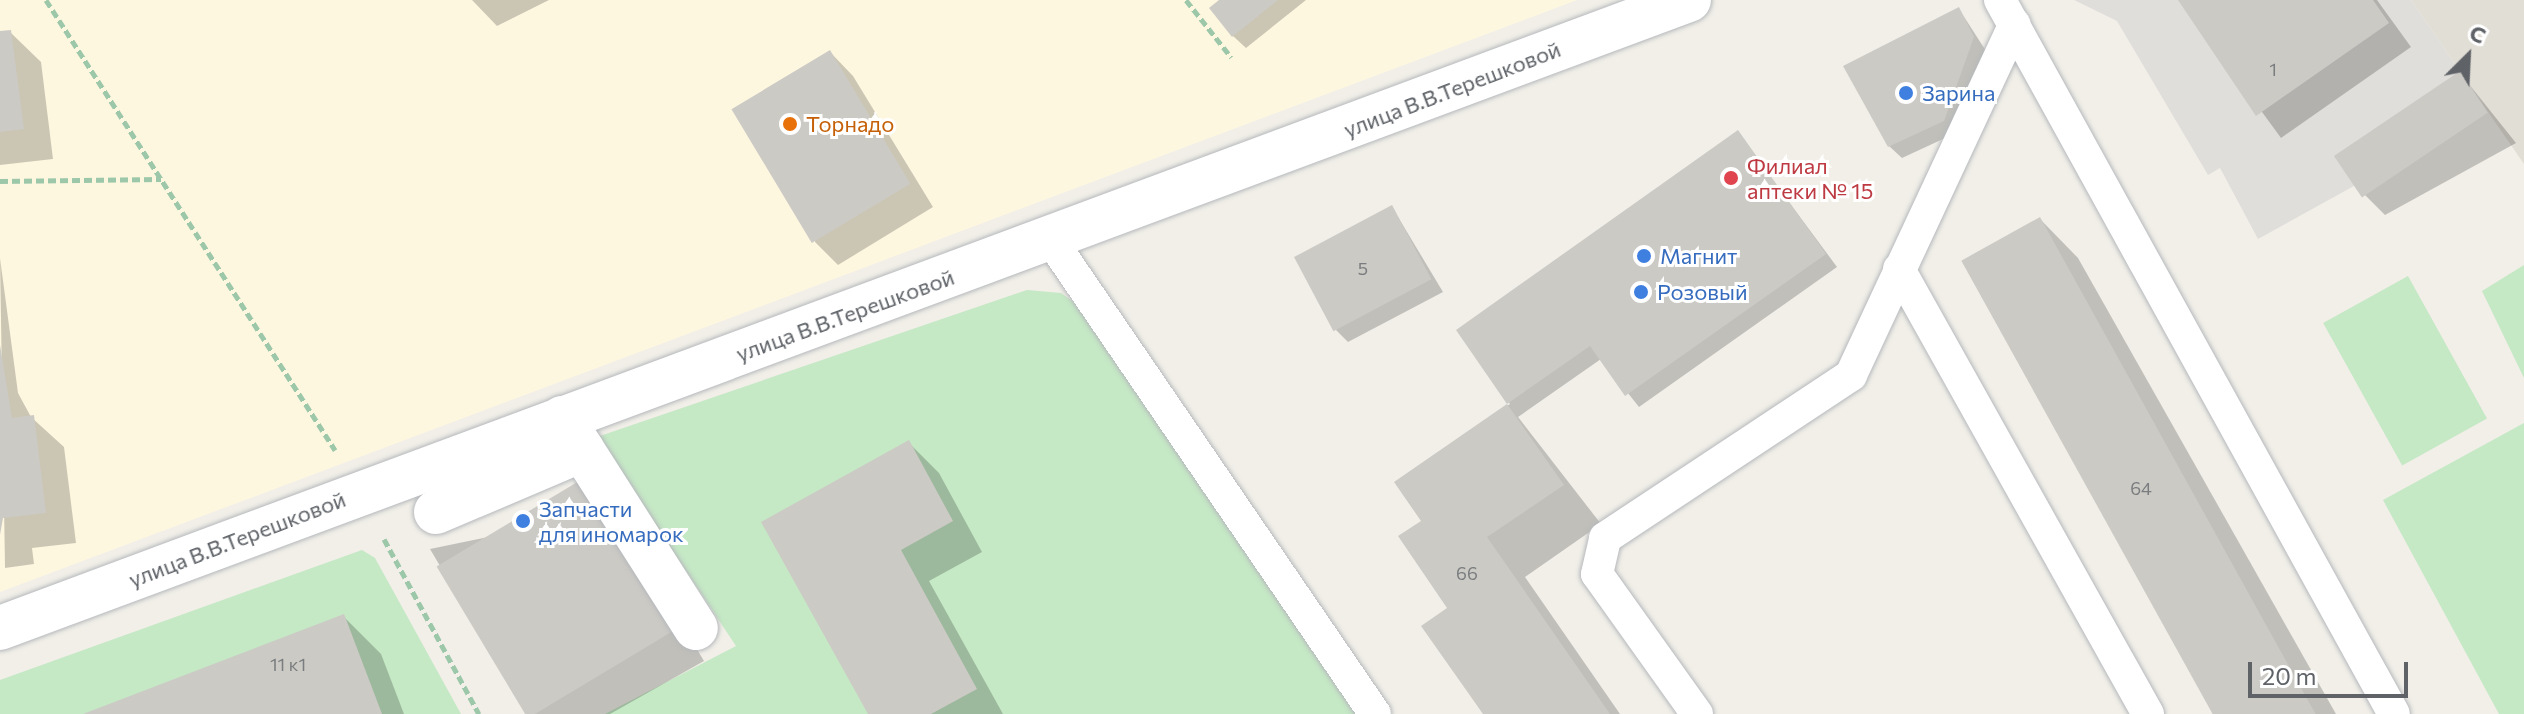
<!DOCTYPE html>
<html>
<head>
<meta charset="utf-8">
<style>
  body { margin:0 }
  #map { position:relative; width:2524px; height:714px; overflow:hidden; background:#f1efe8; font-family:Commissioner,sans-serif }
  div>[style] { position:absolute }
  [style*='--x'] { left:calc(var(--x)*1px); top:calc(var(--y)*1px); width:calc(var(--w)*1px); rotate:calc(var(--a)*1deg) }
  .commercial>* { inset:0; background:#fef7e0 }
  .industrial>* { inset:0; background:#e0deda }
  .education>* { inset:0; background:#e1ded6 }
  .green>* { inset:0; background:#c5e8c5; transform-origin:0 0 }
  .shadow>* { inset:0; background:#0003 }
  .building>* { inset:0; background:#cccac5; transform-origin:0 0 }
  .path>* { height:5px; margin-top:-2.5px; transform-origin:0; background:repeating-linear-gradient(90deg,#9cc7a9 0 8px,transparent 0 12px) }
  .roads { filter:drop-shadow(0 0 2px #b5b8bc) drop-shadow(0 0 2px #b5b8bc) }
  .service>* { height:32px; margin:-16px; padding:0 16px; transform-origin:16px; border-radius:16px; background:#fff }
  .minor>* { height:44px; margin:-22px; padding:0 22px; transform-origin:22px; border-radius:22px; background:#fff }
  .tertiary>* { height:44px; margin:-22px; padding:0 22px; transform-origin:22px; border-radius:22px; background:#fff }
  .dots>* { width:22px; height:22px; translate:-50% -50%; box-sizing:border-box; border:4px solid #fff; border-radius:50% }
  span { translate:-50% -50%; white-space:nowrap; text-align:center; line-height:1.15; -webkit-text-stroke:6px #fff; paint-order:stroke }
  .number-label { font-size:18px; color:#7a7d7f }
  .number-label span { -webkit-text-stroke-width:0 }
  .street-label { font-size:22px; color:#5f6368 }
  .shop-label { font-size:22px; color:#366cbe }
  .left { translate:0 -50%; text-align:left }
  .food-label { font-size:22px; color:#c56008 }
  .health-label { font-size:22px; color:#be3a42 }
  .north { position:absolute; left:2428px; top:16px; width:80px; height:80px; -webkit-text-stroke:6px #fff; paint-order:stroke; rotate:24deg; font-size:22px; font-weight:700; line-height:32px; text-align:center; color:#5f6368 }
  .north::after { content:''; display:block; margin:auto; width:28px; height:36px; background:#5f6368; clip-path:polygon(50% 0,100% 100%,50% 72%,0 100%) }
  .scale { position:absolute; left:2248px; top:662px; width:160px; height:36px; box-sizing:border-box; border:4px solid #5f6368; border-top:0; padding-left:10px; font-size:24px; line-height:28px; white-space:nowrap; color:#5f6368; -webkit-text-stroke:6px #fff; paint-order:stroke }
</style>
</head>
<body>
<div id="map">
  <div class="commercial">
    <i style="clip-path:polygon(0 0,1577px 0,0 592px)"></i>
  </div>
  <div class="industrial">
    <i style="clip-path:polygon(2074px 0,2411px 0,2488px 112px,2258px 239px,2220px 168px,2208px 175px,2117px 21px)"></i>
  </div>
  <div class="education">
    <i style="clip-path:polygon(2411px 0,2524px 0,2524px 164px,2488px 112px)"></i>
  </div>
  <div class="green">
    <i style="clip-path:polygon(2524px 265px,2524px 378px,2482px 291px)"></i>
    <i style="left:2408px;top:276px;width:163px;height:97px;rotate:61deg"></i>
    <i style="clip-path:polygon(1027px 290px,1061px 293px,1078px 305px,1357px 714px,605px 714px,736px 646px,597px 437px)"></i>
    <i style="clip-path:polygon(2524px 423px,2524px 714px,2499px 714px,2383px 500px)"></i>
    <i style="clip-path:polygon(362px 550px,375px 558px,461px 714px,0 714px,0 680px)"></i>
  </div>
  <div class="shadow">
    <i style="clip-path:polygon(472px 0,549px 0,497px 26px)"></i>
    <i style="clip-path:polygon(1222px 0,1306px 0,1246px 48px,1233px 36px)"></i>
    <i style="clip-path:polygon(2377px 0,2411px 47px,2281px 138px,2181px 1px)"></i>
    <i style="clip-path:polygon(1959px 9px,1986px 51px,1956px 133px,1902px 158px,1889px 146px)"></i>
    <i style="clip-path:polygon(10px 32px,41px 62px,53px 159px,0 165px,0 33px)"></i>
    <i style="clip-path:polygon(830px 52px,853px 76px,933px 207px,838px 265px,815px 242px)"></i>
    <i style="clip-path:polygon(2460px 73px,2516px 143px,2385px 215px,2355px 185px)"></i>
    <i style="clip-path:polygon(1738px 133px,1837px 267px,1639px 407px,1601px 359px,1518px 417px,1601px 524px,1525px 577px,1620px 714px,1485px 714px,1423px 522px,1397px 482px,1510px 404px,1458px 331px)"></i>
    <i style="clip-path:polygon(1392px 207px,1443px 292px,1348px 342px,1336px 330px)"></i>
    <i style="clip-path:polygon(2040px 219px,2078px 258px,2336px 714px,2219px 714px)"></i>
    <i style="clip-path:polygon(0 258px,18px 393px,31px 417px,64px 447px,76px 543px,32px 548px,34px 564px,5px 568px)"></i>
    <i style="clip-path:polygon(909px 443px,939px 473px,982px 552px,929px 581px,1003px 714px,870px 714px)"></i>
    <i style="clip-path:polygon(614px 511px,704px 661px,610px 714px,528px 714px,430px 549px)"></i>
    <i style="clip-path:polygon(343px 616px,381px 654px,404px 714px,88px 714px)"></i>
  </div>
  <div class="building">
    <i style="clip-path:polygon(1219px 0,1278px 0,1232px 37px,1209px 8px)"></i>
    <i style="clip-path:polygon(2178px 0,2373px 0,2389px 23px,2256px 116px)"></i>
    <i style="clip-path:polygon(1959px 7px,1974px 37px,1944px 121px,1888px 147px,1843px 66px)"></i>
    <i style="clip-path:polygon(11px 30px,24px 129px,0 132px,0 31px)"></i>
    <i style="left:830px;top:50px;width:156px;height:115px;rotate:59deg"></i>
    <i style="left:2460px;top:71px;width:50px;height:152px;rotate:56deg"></i>
    <i style="clip-path:polygon(1738px 130px,1826px 254px,1625px 396px,1590px 346px,1507px 404px,1456px 330px)"></i>
    <i style="left:1392px;top:205px;width:84px;height:111px;rotate:62deg"></i>
    <i style="left:2040px;top:217px;width:571px;height:90px;rotate:61deg"></i>
    <i style="clip-path:polygon(0 345px,12px 418px,34px 415px,46px 513px,3px 518px,0 535px)"></i>
    <i style="clip-path:polygon(1507px 404px,1564px 485px,1487px 537px,1610px 714px,1483px 714px,1421px 626px,1447px 608px,1398px 536px,1421px 521px,1394px 482px)"></i>
    <i style="clip-path:polygon(909px 440px,953px 521px,901px 550px,977px 689px,931px 714px,868px 714px,761px 522px)"></i>
    <i style="left:584px;top:478px;width:177px;height:172px;rotate:59deg"></i>
    <i style="clip-path:polygon(344px 614px,382px 714px,83px 714px)"></i>
  </div>
  <div class="path">
    <i style="--x:46;--y:0;--w:535;--a:57.29"></i>
    <i style="--x:1186;--y:0;--w:73;--a:51.7"></i>
    <i style="--x:0;--y:181;--w:161;--a:-0.7"></i>
    <i style="--x:384;--y:539;--w:199;--a:61.5"></i>
  </div>
  <div class="roads">
    <div class="service">
      <i style="--x:2000;--y:0;--w:815;--a:61.11"></i>
      <i style="--x:1051;--y:240;--w:574;--a:55.65"></i>
      <i style="--x:1899;--y:269;--w:510;--a:60.77"></i>
      <i style="--x:1697;--y:714;--w:172;--a:-125.5"></i>
      <i style="--x:1597;--y:574;--w:37;--a:-77"></i>
      <i style="--x:1605;--y:538;--w:295;--a:-33.5"></i>
      <i style="--x:1851;--y:375;--w:387;--a:-65"></i>
    </div>
    <div class="minor">
      <i style="--x:562;--y:418;--w:249;--a:57.5"></i>
      <i style="--x:436;--y:512;--w:159;--a:-23"></i>
    </div>
    <div class="tertiary">
      <i style="--x:0;--y:628;--w:1802;--a:-20.4"></i>
    </div>
  </div>
  <div class="dots">
    <i style="left:1906px;top:93px;background:#3f7fe0"></i>
    <i style="left:790px;top:124px;background:#e8710a"></i>
    <i style="left:1731px;top:178px;background:#e0444e"></i>
    <i style="left:1644px;top:256px;background:#3f7fe0"></i>
    <i style="left:1641px;top:292px;background:#3f7fe0"></i>
    <i style="left:523px;top:521px;background:#3f7fe0"></i>
  </div>
  <div class="number-label">
    <span style="left:2273px;top:69px">1</span>
    <span style="left:1363px;top:268px">5</span>
    <span style="left:2141px;top:488px">64</span>
    <span style="left:1467px;top:573px">66</span>
    <span style="left:288px;top:664px">11 к1</span>
  </div>
  <div class="street-label">
    <span style="left:1452px;top:89px;rotate:-21deg">улица В.В.Терешковой</span>
    <span style="left:845px;top:315px;rotate:-20deg">улица В.В.Терешковой</span>
    <span style="left:237px;top:539px;rotate:-21deg">улица В.В.Терешковой</span>
  </div>
  <div class="shop-label">
    <span class="left" style="left:1922px;top:93px">Зарина</span>
    <span class="left" style="left:1660px;top:256px">Магнит</span>
    <span class="left" style="left:1657px;top:292px">Розовый</span>
    <span class="left" style="left:539px;top:521px">Запчасти<br>для иномарок</span>
  </div>
  <div class="food-label">
    <span class="left" style="left:806px;top:124px">Торнадо</span>
  </div>
  <div class="health-label">
    <span class="left" style="left:1747px;top:178px">Филиал<br>аптеки № 15</span>
  </div>
  <div class="north">С</div>
  <div class="scale">20 m</div>
</div>
</body>
</html>
